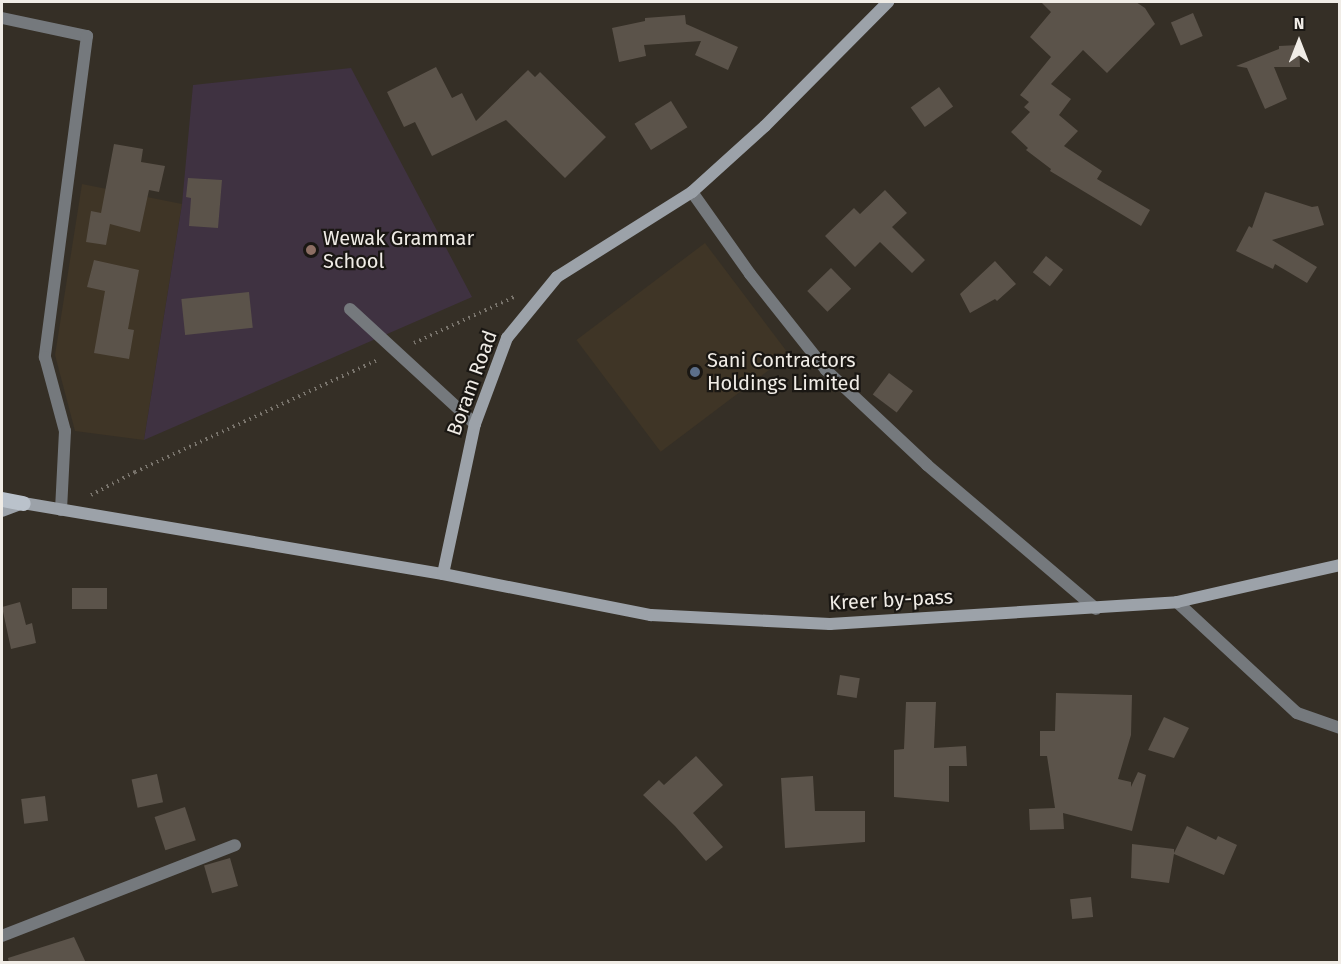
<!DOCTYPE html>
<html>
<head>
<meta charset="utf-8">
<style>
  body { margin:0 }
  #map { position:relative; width:1341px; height:964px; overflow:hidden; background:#352f26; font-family:"Fira Sans",sans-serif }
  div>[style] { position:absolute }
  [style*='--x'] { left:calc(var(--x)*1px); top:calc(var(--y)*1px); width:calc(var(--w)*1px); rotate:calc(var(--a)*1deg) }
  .built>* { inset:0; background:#3f3526; transform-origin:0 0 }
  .education>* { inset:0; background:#3f3241 }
  .building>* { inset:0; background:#5b534a; transform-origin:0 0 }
  .path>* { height:4px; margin-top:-2px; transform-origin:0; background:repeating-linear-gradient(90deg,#7a756d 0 1.5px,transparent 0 6px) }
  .street>* { height:12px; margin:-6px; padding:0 6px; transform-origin:6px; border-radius:6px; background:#75797d }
  .secondary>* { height:12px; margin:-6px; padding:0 6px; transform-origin:6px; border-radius:6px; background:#9ca2a9 }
  .primary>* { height:15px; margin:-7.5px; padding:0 7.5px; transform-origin:7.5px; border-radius:7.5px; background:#bac2cb }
  .dots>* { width:16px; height:16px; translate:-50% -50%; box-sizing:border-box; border:3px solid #1a1713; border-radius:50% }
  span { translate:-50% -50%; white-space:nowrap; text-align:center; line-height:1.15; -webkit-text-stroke:4.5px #1a1713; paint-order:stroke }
  .poi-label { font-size:20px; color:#f0ece6 }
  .left { translate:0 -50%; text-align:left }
  .street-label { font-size:20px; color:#f0ece6 }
  .frame { position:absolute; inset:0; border:3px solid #f0ece6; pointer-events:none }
  .north { position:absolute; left:1269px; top:12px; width:60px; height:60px; -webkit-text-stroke:4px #1a1713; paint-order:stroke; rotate:0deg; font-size:16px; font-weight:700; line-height:24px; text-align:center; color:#f0ece6 }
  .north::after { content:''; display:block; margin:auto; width:21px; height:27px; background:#f0ece6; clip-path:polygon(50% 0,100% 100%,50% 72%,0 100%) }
</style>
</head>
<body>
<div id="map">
  <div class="built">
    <i style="clip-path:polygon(82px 184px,182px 204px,144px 440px,75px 431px,55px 355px)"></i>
    <i style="left:705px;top:243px;width:140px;height:161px;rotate:53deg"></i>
  </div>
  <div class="education">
    <i style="clip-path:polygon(351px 68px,472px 297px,144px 440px,182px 204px,193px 85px)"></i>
  </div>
  <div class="building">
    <i style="clip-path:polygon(1041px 2px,1136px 2px,1145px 8px,1155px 24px,1107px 73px,1083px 50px,1051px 84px,1071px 99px,1059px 115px,1078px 131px,1064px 146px,1102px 171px,1097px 179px,1150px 210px,1141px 226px,1050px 171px,1051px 169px,1026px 150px,1028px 148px,1011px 132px,1030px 112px,1024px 107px,1029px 102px,1020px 95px,1051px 57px,1030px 37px,1051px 12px)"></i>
    <i style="left:1193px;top:13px;width:25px;height:24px;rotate:67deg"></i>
    <i style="clip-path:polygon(685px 15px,686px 24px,738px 47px,728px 70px,695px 55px,701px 41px,644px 45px,646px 56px,619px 62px,612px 28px,645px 21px,645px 18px)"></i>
    <i style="clip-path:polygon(1299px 45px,1300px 67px,1274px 67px,1287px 99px,1265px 109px,1247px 68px,1236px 66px,1279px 49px,1279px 46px)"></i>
    <i style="clip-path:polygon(436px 67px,452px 98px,462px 93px,476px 121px,528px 70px,535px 77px,540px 72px,606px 137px,565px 178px,506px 120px,432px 156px,415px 122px,404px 127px,387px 92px)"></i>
    <i style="left:939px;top:87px;width:24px;height:35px;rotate:54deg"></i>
    <i style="left:671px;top:101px;width:31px;height:43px;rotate:58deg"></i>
    <i style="clip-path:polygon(114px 144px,143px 149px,141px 162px,165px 166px,159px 192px,149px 190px,140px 232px,110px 224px,106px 245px,86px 242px,91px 211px,101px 213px)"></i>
    <i style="clip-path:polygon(188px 178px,222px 180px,218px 228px,189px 226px,191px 198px,186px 197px)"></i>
    <i style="clip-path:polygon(885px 190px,907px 213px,892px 227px,925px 260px,912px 273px,880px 242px,855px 267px,825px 236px,854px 208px,860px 214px)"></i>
    <i style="clip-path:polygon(1265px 192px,1312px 207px,1318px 206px,1324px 225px,1272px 240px,1317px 267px,1307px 283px,1275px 264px,1273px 269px,1236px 251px,1249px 226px,1252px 228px)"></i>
    <i style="left:1046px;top:256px;width:22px;height:21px;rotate:39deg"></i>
    <i style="clip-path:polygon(94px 260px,139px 270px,128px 329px,134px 330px,129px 359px,94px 353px,105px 291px,87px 287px)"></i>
    <i style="clip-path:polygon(995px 261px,1016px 284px,997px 301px,995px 299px,970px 313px,960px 294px)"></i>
    <i style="left:831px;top:268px;width:29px;height:33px;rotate:46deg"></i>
    <i style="left:249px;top:292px;width:36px;height:68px;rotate:84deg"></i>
    <i style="left:889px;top:373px;width:30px;height:27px;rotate:37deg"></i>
    <i style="left:107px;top:588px;width:21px;height:35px;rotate:90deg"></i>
    <i style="clip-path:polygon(20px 602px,26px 625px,32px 623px,36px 643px,11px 649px,2px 607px)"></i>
    <i style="left:840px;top:675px;width:20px;height:20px;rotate:9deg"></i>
    <i style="clip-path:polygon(1056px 693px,1132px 695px,1131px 735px,1118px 779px,1131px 782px,1131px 787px,1138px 772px,1146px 775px,1132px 831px,1063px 813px,1064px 829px,1030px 830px,1029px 809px,1055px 808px,1047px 756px,1040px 756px,1040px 731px,1055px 731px)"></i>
    <i style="clip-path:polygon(906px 702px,936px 702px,934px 748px,966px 746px,967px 766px,949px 766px,949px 802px,894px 797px,894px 750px,904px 749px)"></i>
    <i style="clip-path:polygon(1164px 717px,1189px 728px,1174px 758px,1148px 750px)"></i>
    <i style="clip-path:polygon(696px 756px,723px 785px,693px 813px,723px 847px,706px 861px,675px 826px,643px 795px,659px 780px,664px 785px)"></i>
    <i style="left:157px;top:774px;width:29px;height:26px;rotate:78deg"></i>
    <i style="clip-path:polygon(813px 776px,815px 811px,865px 811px,865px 842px,785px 848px,781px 778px)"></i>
    <i style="left:45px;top:796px;width:25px;height:24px;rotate:83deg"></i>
    <i style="left:185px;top:807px;width:35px;height:32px;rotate:72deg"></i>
    <i style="clip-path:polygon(1187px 826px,1216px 840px,1218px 836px,1237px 845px,1224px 875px,1174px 854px,1169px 883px,1131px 878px,1132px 844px,1174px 849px,1174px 853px)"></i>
    <i style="left:230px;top:858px;width:29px;height:27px;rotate:74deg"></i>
    <i style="left:1091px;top:897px;width:20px;height:21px;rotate:84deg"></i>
    <i style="clip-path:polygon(74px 937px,86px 963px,9px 963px,8px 958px)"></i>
  </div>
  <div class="path">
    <i style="--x:414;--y:343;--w:112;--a:-24.7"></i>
    <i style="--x:91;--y:495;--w:50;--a:-27.6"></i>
    <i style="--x:135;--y:472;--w:267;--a:-24.8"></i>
  </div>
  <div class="street">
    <i style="--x:2;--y:18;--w:87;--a:12"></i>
    <i style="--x:87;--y:36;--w:324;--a:97.5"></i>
    <i style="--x:45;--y:357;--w:77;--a:74.9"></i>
    <i style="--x:65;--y:431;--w:79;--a:92.9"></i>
    <i style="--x:692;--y:192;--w:100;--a:54.7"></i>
    <i style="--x:750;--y:274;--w:122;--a:51.6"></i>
    <i style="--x:826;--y:370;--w:139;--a:43.2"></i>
    <i style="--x:927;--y:465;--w:222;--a:40.4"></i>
    <i style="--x:350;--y:309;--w:170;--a:42.6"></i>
    <i style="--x:1177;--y:602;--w:163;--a:42.8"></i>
    <i style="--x:1297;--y:713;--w:46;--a:19.2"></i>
    <i style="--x:2;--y:936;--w:250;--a:-21.3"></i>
  </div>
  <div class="secondary">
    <i style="--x:2;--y:511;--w:22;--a:-21"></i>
    <i style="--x:23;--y:503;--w:426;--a:9.6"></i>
    <i style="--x:443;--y:574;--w:212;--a:11.2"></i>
    <i style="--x:651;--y:615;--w:179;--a:2.9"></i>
    <i style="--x:830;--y:624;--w:348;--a:-3.6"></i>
    <i style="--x:1177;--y:602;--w:167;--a:-12.8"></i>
    <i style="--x:443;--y:574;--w:153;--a:-78"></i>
    <i style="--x:475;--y:424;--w:92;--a:-69.6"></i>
    <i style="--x:507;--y:338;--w:79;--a:-50.7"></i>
    <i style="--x:557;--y:277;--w:160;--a:-32.2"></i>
    <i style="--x:692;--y:192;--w:98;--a:-42.1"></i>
    <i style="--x:765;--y:126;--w:175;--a:-45.2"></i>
  </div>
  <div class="primary">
    <i style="--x:2;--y:499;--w:21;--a:11"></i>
  </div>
  <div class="dots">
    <i style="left:311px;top:250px;background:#8d6e63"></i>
    <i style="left:695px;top:372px;background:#5c6f8a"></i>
  </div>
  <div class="poi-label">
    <span class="left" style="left:323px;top:250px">Wewak Grammar<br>School</span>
    <span class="left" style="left:707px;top:372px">Sani Contractors<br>Holdings Limited</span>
  </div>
  <div class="street-label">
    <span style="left:472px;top:383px;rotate:-70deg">Boram Road</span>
    <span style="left:891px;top:600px;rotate:-3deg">Kreer by-pass</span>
  </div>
  <div class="frame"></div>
  <div class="north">N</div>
</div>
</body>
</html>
